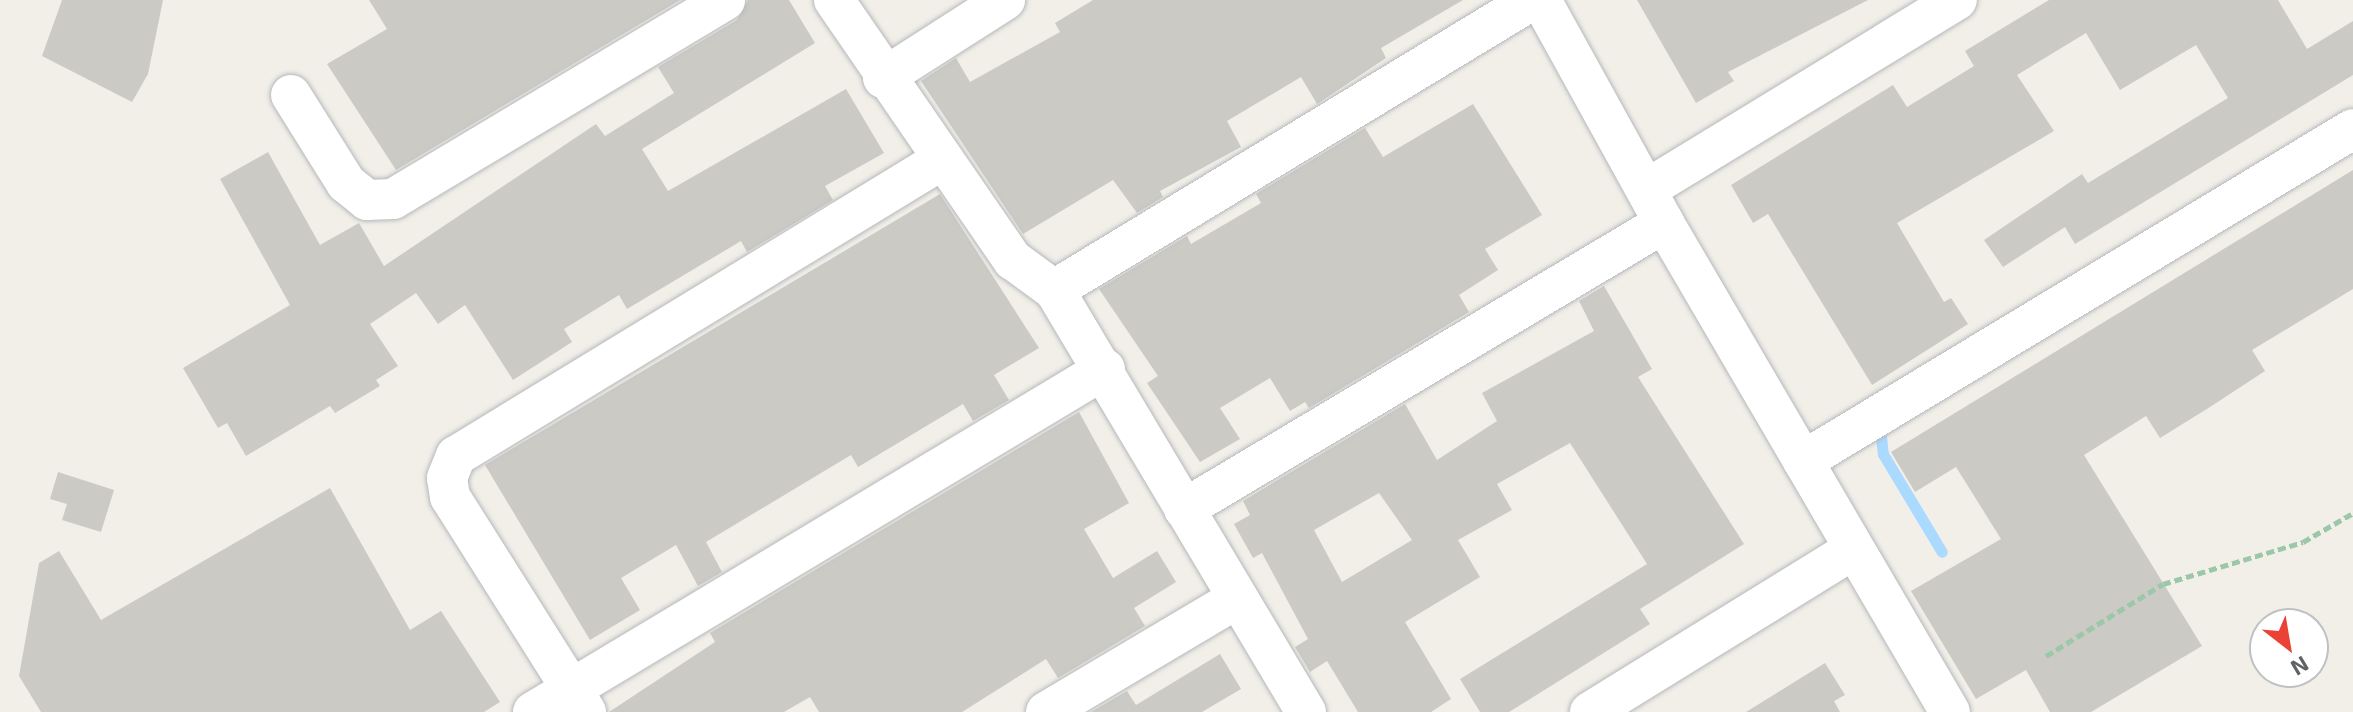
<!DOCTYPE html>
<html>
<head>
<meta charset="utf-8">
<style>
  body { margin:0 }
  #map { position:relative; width:2353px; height:712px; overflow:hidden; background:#f1efe8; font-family:"Exo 2",sans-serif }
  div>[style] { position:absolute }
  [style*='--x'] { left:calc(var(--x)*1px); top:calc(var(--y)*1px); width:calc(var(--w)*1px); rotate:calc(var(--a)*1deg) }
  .stream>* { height:11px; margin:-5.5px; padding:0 5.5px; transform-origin:5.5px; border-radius:5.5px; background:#aadaff }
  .building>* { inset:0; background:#cccac5 }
  .path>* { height:5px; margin-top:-2.5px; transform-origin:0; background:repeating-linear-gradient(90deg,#9cc7a9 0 8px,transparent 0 12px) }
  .roads { filter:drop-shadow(0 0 2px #b5b8bc) drop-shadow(0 0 2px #b5b8bc) }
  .minor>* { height:40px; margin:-20px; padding:0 20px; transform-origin:20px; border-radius:20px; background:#fff }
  span { translate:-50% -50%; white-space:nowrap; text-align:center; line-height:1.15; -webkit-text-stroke:7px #fff; paint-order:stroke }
  .north { position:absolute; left:2249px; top:608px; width:80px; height:80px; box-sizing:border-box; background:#fff; border:2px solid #bfc1c3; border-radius:50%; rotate:149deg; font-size:22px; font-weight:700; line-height:32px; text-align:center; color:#5f6368 }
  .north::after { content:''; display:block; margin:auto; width:28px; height:36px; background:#ea4335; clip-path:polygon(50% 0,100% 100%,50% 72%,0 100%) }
</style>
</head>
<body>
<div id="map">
  <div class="stream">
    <i style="--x:1880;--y:427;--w:27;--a:84"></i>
    <i style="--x:1883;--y:454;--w:114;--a:59"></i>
  </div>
  <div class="building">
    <i style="clip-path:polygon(62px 0,163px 0,148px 74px,132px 102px,42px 56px)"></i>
    <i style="clip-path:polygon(369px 0,680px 0,396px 170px,327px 64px,387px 29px)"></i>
    <i style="clip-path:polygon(748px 0,789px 0,815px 43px,642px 149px,668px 191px,846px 89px,884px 153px,825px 186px,833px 200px,747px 252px,741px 241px,627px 309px,619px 295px,564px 329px,572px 342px,513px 380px,465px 305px,438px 324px,416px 293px,370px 324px,398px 366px,376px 380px,380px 386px,335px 413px,330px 406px,246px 456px,227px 423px,218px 428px,183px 368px,290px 305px,220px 179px,268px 152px,320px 245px,359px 223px,384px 266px,596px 124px,605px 136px,674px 93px,658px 67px,737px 20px)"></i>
    <i style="clip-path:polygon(1093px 0,1463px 0,1381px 48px,1386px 58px,1317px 104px,1301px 77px,1227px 121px,1241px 147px,1160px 191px,1163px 197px,1137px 213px,1113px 180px,1023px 234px,921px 81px,956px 58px,970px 82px,1060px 32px,1055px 23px)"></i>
    <i style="clip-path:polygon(1637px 0,1868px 0,1728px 72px,1734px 81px,1696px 103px)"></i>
    <i style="clip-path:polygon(2049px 0,2278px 0,2307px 49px,2353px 21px,2353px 75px,2075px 244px,2065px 227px,2003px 267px,1984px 240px,2082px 174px,2088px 183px,2228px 98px,2196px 45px,2120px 90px,2086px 33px,2017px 75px,2054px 131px,1897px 223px,1944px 302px,1951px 298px,1968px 324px,1872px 385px,1768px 214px,1753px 223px,1731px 185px,1893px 85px,1907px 107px,1974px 66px,1965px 51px)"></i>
    <i style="clip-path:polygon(1473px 104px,1542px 215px,1485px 249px,1498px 270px,1459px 295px,1469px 312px,1309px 408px,1305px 402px,1290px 411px,1270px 378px,1220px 408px,1240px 439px,1200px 462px,1147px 383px,1158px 376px,1099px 289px,1187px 236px,1191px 244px,1261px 203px,1256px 194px,1365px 128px,1383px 157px)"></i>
    <i style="clip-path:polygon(2353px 170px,2353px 289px,2252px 350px,2265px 371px,2210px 407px,2160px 438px,2146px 416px,2084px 455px,2202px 646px,2091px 712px,2050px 712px,2026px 670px,1976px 699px,1911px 591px,2001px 539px,1956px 467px,1915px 492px,1891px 452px)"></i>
    <i style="clip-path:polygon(940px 194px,1039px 348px,994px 375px,1009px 400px,973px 421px,963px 404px,858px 467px,851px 455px,706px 542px,722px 572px,698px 586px,676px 545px,621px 578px,640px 610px,590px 640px,485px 465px)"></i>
    <i style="clip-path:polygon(evenodd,1604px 286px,1652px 369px,1638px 377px,1744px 544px,1640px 609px,1650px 624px,1509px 712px,1480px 712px,1460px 679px,1647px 564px,1570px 443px,1497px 484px,1512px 510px,1458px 540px,1480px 577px,1405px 622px,1451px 699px,1431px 712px,1358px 712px,1327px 661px,1310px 672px,1295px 647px,1308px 639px,1262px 553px,1253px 558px,1234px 524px,1250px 515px,1243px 501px,1405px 404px,1437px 460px,1497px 421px,1482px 393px,1594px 331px,1579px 301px,1604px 286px,1379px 493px,1412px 540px,1342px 582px,1314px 530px,1379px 493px)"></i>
    <i style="clip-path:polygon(1079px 412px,1129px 503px,1084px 529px,1113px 578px,1157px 551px,1176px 582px,1134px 608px,1145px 626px,1058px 678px,1046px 659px,962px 712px,819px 712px,810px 697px,784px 712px,609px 712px,715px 642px,710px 633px)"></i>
    <i style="clip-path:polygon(58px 472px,114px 490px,101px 532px,62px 520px,67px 504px,50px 499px)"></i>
    <i style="clip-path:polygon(330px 488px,410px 630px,441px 611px,500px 702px,484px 712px,41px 712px,19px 676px,39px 563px,59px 551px,101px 620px)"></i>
    <i style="clip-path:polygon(1220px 654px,1241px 689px,1202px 712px,1091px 712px,1127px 691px,1136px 705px)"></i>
    <i style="clip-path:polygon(1825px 663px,1845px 695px,1834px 701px,1840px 712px,1746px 712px)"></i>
  </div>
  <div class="path">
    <i style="--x:2046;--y:656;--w:137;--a:-31.6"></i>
    <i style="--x:2163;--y:584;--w:146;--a:-16.7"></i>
    <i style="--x:2303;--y:542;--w:58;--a:-30.1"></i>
  </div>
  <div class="roads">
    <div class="minor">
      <i style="--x:834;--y:0;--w:316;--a:55.5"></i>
      <i style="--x:1013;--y:260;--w:51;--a:36.2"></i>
      <i style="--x:1541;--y:0;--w:255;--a:61.1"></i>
      <i style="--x:1664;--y:223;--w:566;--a:59.68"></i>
      <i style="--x:883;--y:78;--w:145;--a:-32.6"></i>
      <i style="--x:291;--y:95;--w:104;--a:58"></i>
      <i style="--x:346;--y:183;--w:27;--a:39"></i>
      <i style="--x:367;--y:200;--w:26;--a:-2"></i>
      <i style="--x:393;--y:199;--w:387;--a:-30.9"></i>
      <i style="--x:1647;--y:189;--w:363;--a:-31.4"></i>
      <i style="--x:1803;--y:461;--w:642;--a:-31.12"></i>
      <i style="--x:1184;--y:509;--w:559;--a:-30.79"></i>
      <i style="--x:533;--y:712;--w:667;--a:-30.95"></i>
      <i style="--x:586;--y:712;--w:254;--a:-122.3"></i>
      <i style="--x:450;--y:497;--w:19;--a:-99"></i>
      <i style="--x:447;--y:478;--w:24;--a:-68"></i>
      <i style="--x:456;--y:456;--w:567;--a:-31.36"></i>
      <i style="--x:1046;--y:712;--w:223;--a:-30.7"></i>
      <i style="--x:1306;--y:712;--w:492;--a:-120.8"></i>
      <i style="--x:1054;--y:290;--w:559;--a:-31.24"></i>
      <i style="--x:1590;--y:712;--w:308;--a:-31.7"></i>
    </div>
  </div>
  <div class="north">N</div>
</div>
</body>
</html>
